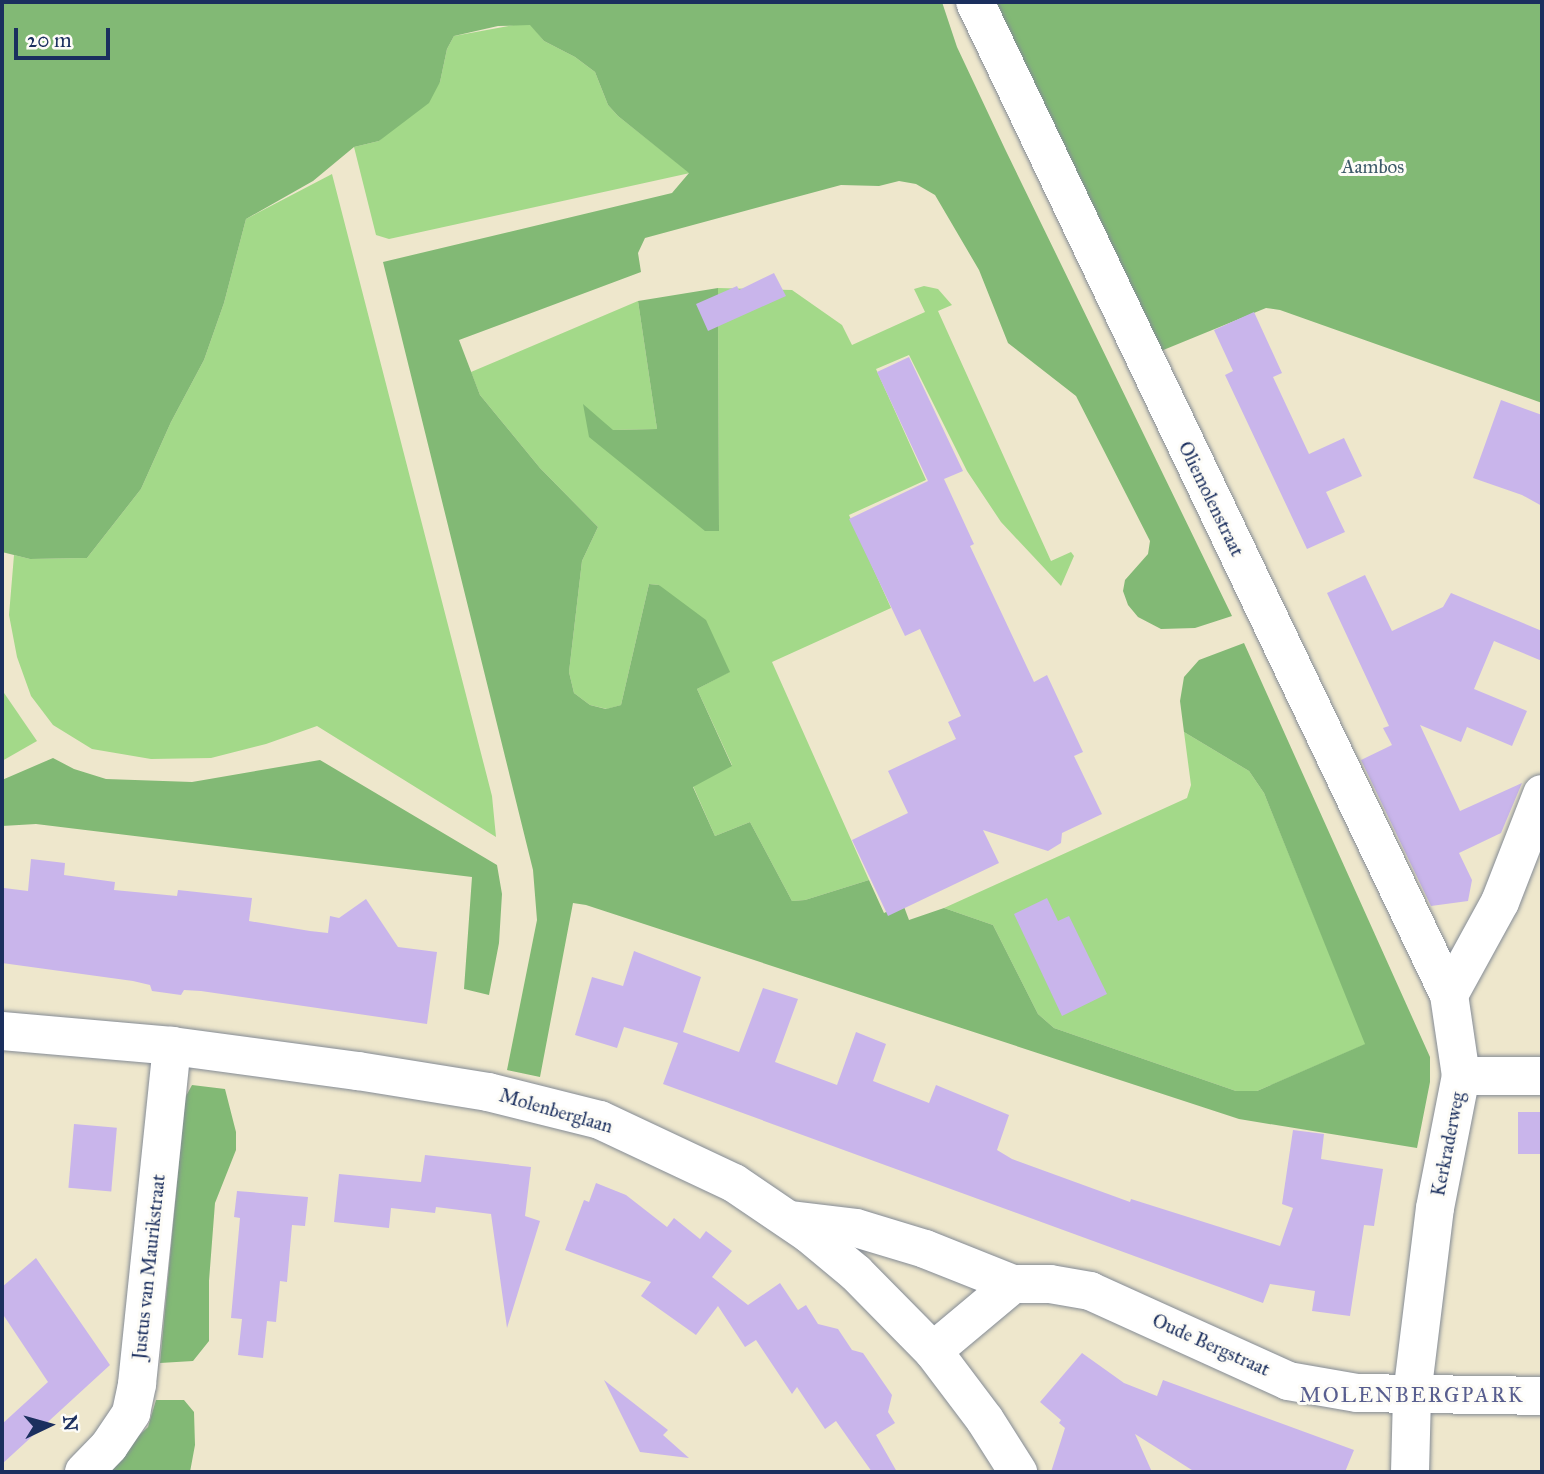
<!DOCTYPE html>
<html>
<head>
<meta charset="utf-8">
<style>
  body { margin:0 }
  #map { position:relative; width:1544px; height:1474px; overflow:hidden; background:#eee7cc; font-family:"IM FELL Great Primer",serif }
  div>[style] { position:absolute }
  [style*='--x'] { left:calc(var(--x)*1px); top:calc(var(--y)*1px); width:calc(var(--w)*1px); rotate:calc(var(--a)*1deg) }
  .green>* { inset:0; background:#a3d989 }
  .forest>* { inset:0; background:#82b975 }
  .building>* { inset:0; background:#c9b5eb; transform-origin:0 0 }
  .roads { filter:drop-shadow(0 0 2px #848b95) drop-shadow(0 0 2px #848b95) }
  .minor>* { height:38px; margin:-19px; padding:0 19px; transform-origin:19px; border-radius:19px; background:#fff }
  span { translate:-50% -50%; white-space:nowrap; text-align:center; line-height:1.15; -webkit-text-stroke:6px #fdfcf7; paint-order:stroke }
  .park-label { font-size:19px; color:#3d5a69 }
  .street-label { font-size:19px; color:#1b2f5e }
  .neighbourhood-label { font-size:21px; color:#585e8f; letter-spacing:2px }
  .frame { position:absolute; inset:0; border:4px solid #1b2f5e; pointer-events:none }
  .north { position:absolute; left:14px; top:1390px; width:70px; height:70px; -webkit-text-stroke:5px #fdfcf7; paint-order:stroke; rotate:85deg; font-size:19px; font-weight:700; line-height:28px; text-align:center; color:#1b2f5e }
  .north::after { content:''; display:block; margin:auto; width:24px; height:32px; background:#1b2f5e; clip-path:polygon(50% 0,100% 100%,50% 72%,0 100%) }
  .scale { position:absolute; left:14px; top:28px; width:96px; height:32px; box-sizing:border-box; border:4px solid #1b2f5e; border-top:0; padding-left:9px; font-size:21px; line-height:24px; white-space:nowrap; color:#1b2f5e; -webkit-text-stroke:5px #fdfcf7; paint-order:stroke }
</style>
</head>
<body>
<div id="map">
  <div class="green">
    <i style="clip-path:polygon(519px 24px,531px 25px,544px 41px,575px 57px,595px 72px,608px 105px,618px 116px,690px 173px,389px 239px,376px 235px,354px 147px,379px 141px,440px 82px,447px 49px,454px 36px)"></i>
    <i style="clip-path:polygon(332px 174px,492px 796px,496px 837px,317px 726px,266px 744px,211px 758px,151px 759px,92px 749px,53px 725px,31px 696px,17px 657px,9px 615px,14px 555px,30px 559px,87px 558px,141px 489px,171px 422px,204px 360px,224px 303px,246px 219px)"></i>
    <i style="clip-path:polygon(924px 286px,938px 289px,952px 305px,938px 311px,1051px 561px,1071px 552px,1074px 556px,1061px 586px,1001px 522px,967px 471px,909px 355px,876px 369px,926px 480px,849px 515px,891px 608px,772px 662px,869px 880px,805px 900px,792px 901px,750px 822px,715px 836px,693px 786px,732px 765px,697px 689px,729px 672px,659px 585px,649px 584px,621px 705px,607px 709px,590px 705px,574px 693px,569px 672px,582px 561px,598px 527px,540px 468px,480px 395px,471px 372px,638px 301px,657px 429px,613px 430px,719px 531px,718px 288px,792px 290px,842px 325px,852px 345px,925px 312px,914px 289px)"></i>
    <i style="clip-path:polygon(2px 690px,37px 741px,2px 761px)"></i>
    <i style="clip-path:polygon(1184px 732px,1249px 771px,1264px 793px,1366px 1044px,1257px 1091px,1236px 1091px,1054px 1028px,1038px 1014px,993px 925px,944px 908px,1187px 798px,1191px 785px)"></i>
  </div>
  <div class="forest">
    <i style="clip-path:polygon(2px 2px,942px 2px,957px 47px,1005px 149px,1232px 616px,1195px 628px,1161px 629px,1138px 617px,1128px 605px,1123px 591px,1125px 580px,1148px 554px,1150px 541px,1076px 396px,1008px 343px,979px 270px,935px 195px,916px 184px,899px 181px,879px 186px,841px 185px,645px 238px,638px 253px,641px 272px,459px 340px,480px 395px,540px 468px,598px 527px,582px 561px,569px 672px,574px 693px,590px 705px,606px 709px,621px 705px,649px 584px,659px 585px,706px 620px,730px 672px,697px 689px,732px 766px,693px 787px,715px 836px,750px 822px,792px 901px,805px 900px,869px 880px,884px 913px,903px 904px,909px 920px,944px 908px,993px 925px,1038px 1014px,1054px 1028px,1236px 1091px,1257px 1091px,1365px 1044px,1264px 793px,1249px 771px,1184px 732px,1180px 701px,1184px 677px,1199px 660px,1244px 643px,1430px 1057px,1430px 1082px,1417px 1148px,1239px 1119px,586px 905px,573px 903px,540px 1077px,507px 1070px,537px 920px,533px 870px,383px 262px,672px 193px,689px 173px,618px 116px,608px 105px,595px 72px,575px 57px,544px 41px,530px 25px,498px 26px,454px 36px,447px 49px,440px 82px,429px 103px,379px 141px,354px 147px,313px 181px,246px 219px,224px 303px,204px 360px,171px 422px,141px 489px,87px 558px,30px 559px,2px 552px)"></i>
    <i style="clip-path:polygon(997px 2px,1542px 2px,1542px 403px,1280px 310px,1266px 308px,1156px 353px,1019px 77px)"></i>
    <i style="clip-path:polygon(718px 288px,719px 531px,705px 531px,589px 437px,583px 404px,613px 430px,657px 429px,638px 301px)"></i>
    <i style="clip-path:polygon(53px 758px,74px 769px,106px 779px,192px 782px,320px 760px,497px 865px,502px 894px,499px 943px,489px 995px,464px 989px,472px 877px,36px 824px,2px 826px,2px 780px)"></i>
    <i style="clip-path:polygon(192px 1085px,225px 1089px,236px 1132px,236px 1150px,215px 1203px,209px 1281px,209px 1341px,193px 1361px,160px 1363px,185px 1098px)"></i>
    <i style="clip-path:polygon(156px 1400px,184px 1400px,194px 1412px,195px 1445px,190px 1472px,100px 1472px,148px 1427px)"></i>
  </div>
  <div class="building">
    <i style="clip-path:polygon(774px 273px,786px 296px,708px 331px,696px 304px,737px 286px,739px 290px)"></i>
    <i style="clip-path:polygon(1254px 312px,1282px 373px,1273px 377px,1309px 454px,1344px 438px,1362px 476px,1326px 492px,1345px 532px,1307px 549px,1225px 375px,1233px 371px,1214px 330px)"></i>
    <i style="clip-path:polygon(909px 357px,963px 471px,944px 479px,974px 544px,970px 546px,1034px 682px,1047px 675px,1083px 752px,1074px 756px,1102px 814px,1062px 833px,1061px 843px,1048px 851px,983px 830px,999px 863px,888px 916px,852px 840px,908px 813px,888px 771px,956px 739px,948px 722px,961px 716px,920px 629px,905px 636px,849px 519px,928px 481px,877px 372px)"></i>
    <i style="clip-path:polygon(1501px 400px,1542px 415px,1542px 506px,1522px 495px,1473px 478px)"></i>
    <i style="clip-path:polygon(1365px 575px,1392px 631px,1443px 607px,1451px 593px,1542px 631px,1542px 661px,1494px 641px,1474px 689px,1527px 711px,1512px 746px,1467px 727px,1461px 742px,1420px 725px,1460px 811px,1522px 783px,1501px 833px,1459px 853px,1472px 880px,1468px 901px,1431px 906px,1361px 760px,1392px 745px,1383px 728px,1389px 726px,1327px 593px)"></i>
    <i style="clip-path:polygon(31px 859px,65px 863px,64px 875px,115px 882px,114px 890px,177px 896px,178px 890px,252px 898px,249px 921px,310px 931px,328px 933px,330px 916px,339px 918px,366px 899px,398px 947px,437px 952px,427px 1024px,201px 991px,184px 990px,181px 995px,152px 991px,150px 985px,133px 981px,2px 963px,4px 888px,28px 891px)"></i>
    <i style="clip-path:polygon(1047px 898px,1058px 921px,1069px 916px,1107px 994px,1062px 1016px,1014px 914px)"></i>
    <i style="clip-path:polygon(634px 951px,701px 977px,683px 1032px,739px 1052px,763px 988px,798px 999px,775px 1062px,837px 1085px,856px 1032px,886px 1044px,873px 1081px,929px 1103px,936px 1085px,1009px 1115px,997px 1150px,1012px 1159px,1130px 1202px,1131px 1199px,1280px 1246px,1293px 1208px,1282px 1204px,1293px 1130px,1324px 1134px,1321px 1159px,1383px 1169px,1374px 1226px,1364px 1225px,1350px 1316px,1312px 1311px,1315px 1291px,1270px 1284px,1263px 1303px,663px 1084px,678px 1043px,624px 1027px,617px 1048px,575px 1035px,592px 977px,623px 986px)"></i>
    <i style="left:1518px;top:1112px;width:24px;height:42px"></i>
    <i style="left:74px;top:1124px;width:43px;height:64px;rotate:5deg"></i>
    <i style="clip-path:polygon(425px 1155px,531px 1167px,525px 1216px,540px 1221px,507px 1328px,491px 1214px,436px 1207px,435px 1213px,391px 1208px,389px 1228px,334px 1222px,339px 1174px,421px 1182px)"></i>
    <i style="clip-path:polygon(596px 1183px,626px 1195px,667px 1227px,674px 1218px,700px 1239px,706px 1231px,732px 1251px,712px 1277px,748px 1305px,780px 1283px,798px 1310px,806px 1305px,818px 1324px,838px 1329px,852px 1350px,863px 1353px,892px 1395px,888px 1412px,895px 1423px,876px 1435px,897px 1472px,872px 1472px,836px 1421px,825px 1429px,797px 1387px,792px 1394px,756px 1340px,745px 1347px,718px 1306px,696px 1335px,641px 1296px,651px 1282px,565px 1250px,584px 1200px,589px 1202px)"></i>
    <i style="clip-path:polygon(237px 1191px,308px 1197px,305px 1226px,292px 1225px,287px 1282px,280px 1281px,276px 1322px,267px 1321px,263px 1358px,238px 1355px,242px 1319px,231px 1318px,240px 1218px,234px 1217px)"></i>
    <i style="clip-path:polygon(36px 1258px,110px 1365px,2px 1464px,2px 1424px,48px 1382px,2px 1313px,2px 1287px)"></i>
    <i style="clip-path:polygon(1082px 1353px,1124px 1383px,1157px 1396px,1163px 1380px,1354px 1450px,1345px 1472px,1195px 1472px,1135px 1434px,1152px 1472px,1051px 1472px,1065px 1428px,1059px 1423px,1061px 1420px,1040px 1402px)"></i>
    <i style="clip-path:polygon(604px 1380px,668px 1430px,663px 1435px,689px 1458px,640px 1452px)"></i>
  </div>
  <div class="roads">
    <div class="minor">
      <i style="--x:975;--y:2;--w:1100;--a:64.48"></i>
      <i style="--x:2;--y:1031;--w:171;--a:5"></i>
      <i style="--x:172;--y:1046;--w:188;--a:7.7"></i>
      <i style="--x:358;--y:1071;--w:132;--a:9.2"></i>
      <i style="--x:488;--y:1092;--w:115;--a:14"></i>
      <i style="--x:600;--y:1120;--w:148;--a:25.2"></i>
      <i style="--x:734;--y:1183;--w:91;--a:34.2"></i>
      <i style="--x:809;--y:1234;--w:61;--a:39.7"></i>
      <i style="--x:856;--y:1273;--w:110;--a:45.4"></i>
      <i style="--x:933;--y:1351;--w:86;--a:53"></i>
      <i style="--x:985;--y:1420;--w:62;--a:57.6"></i>
      <i style="--x:1461;--y:1076;--w:81;--a:0"></i>
      <i style="--x:791;--y:1220;--w:65;--a:7"></i>
      <i style="--x:856;--y:1228;--w:72;--a:16.9"></i>
      <i style="--x:925;--y:1249;--w:95;--a:21.7"></i>
      <i style="--x:933;--y:1351;--w:104;--a:-39.9"></i>
      <i style="--x:1013;--y:1284;--w:37;--a:0"></i>
      <i style="--x:1050;--y:1284;--w:41;--a:9.9"></i>
      <i style="--x:1090;--y:1291;--w:217;--a:24.4"></i>
      <i style="--x:1288;--y:1381;--w:70;--a:9.9"></i>
      <i style="--x:1357;--y:1393;--w:185;--a:0.9"></i>
      <i style="--x:84;--y:1472;--w:36;--a:-46"></i>
      <i style="--x:109;--y:1446;--w:40;--a:-56"></i>
      <i style="--x:131;--y:1413;--w:30;--a:-78"></i>
      <i style="--x:137;--y:1384;--w:340;--a:-84.1"></i>
      <i style="--x:1410;--y:1472;--w:77;--a:-88.5"></i>
      <i style="--x:1412;--y:1395;--w:188;--a:-83"></i>
      <i style="--x:1435;--y:1208;--w:135;--a:-78.9"></i>
      <i style="--x:1461;--y:1076;--w:82;--a:-98.4"></i>
      <i style="--x:1449;--y:995;--w:106;--a:-61.3"></i>
      <i style="--x:1500;--y:902;--w:116;--a:-68.7"></i>
    </div>
  </div>
  <div class="park-label">
    <span style="left:1373px;top:167px">Aambos</span>
  </div>
  <div class="street-label">
    <span style="left:1211px;top:499px;rotate:64deg">Oliemolenstraat</span>
    <span style="left:556px;top:1111px;rotate:16deg">Molenberglaan</span>
    <span style="left:1448px;top:1144px;rotate:-79deg">Kerkraderweg</span>
    <span style="left:149px;top:1267px;rotate:-84deg">Justus van Maurikstraat</span>
    <span style="left:1211px;top:1345px;rotate:24deg">Oude Bergstraat</span>
  </div>
  <div class="neighbourhood-label">
    <span style="left:1412px;top:1395px">MOLENBERGPARK</span>
  </div>
  <div class="frame"></div>
  <div class="north">N</div>
  <div class="scale">20 m</div>
</div>
</body>
</html>
